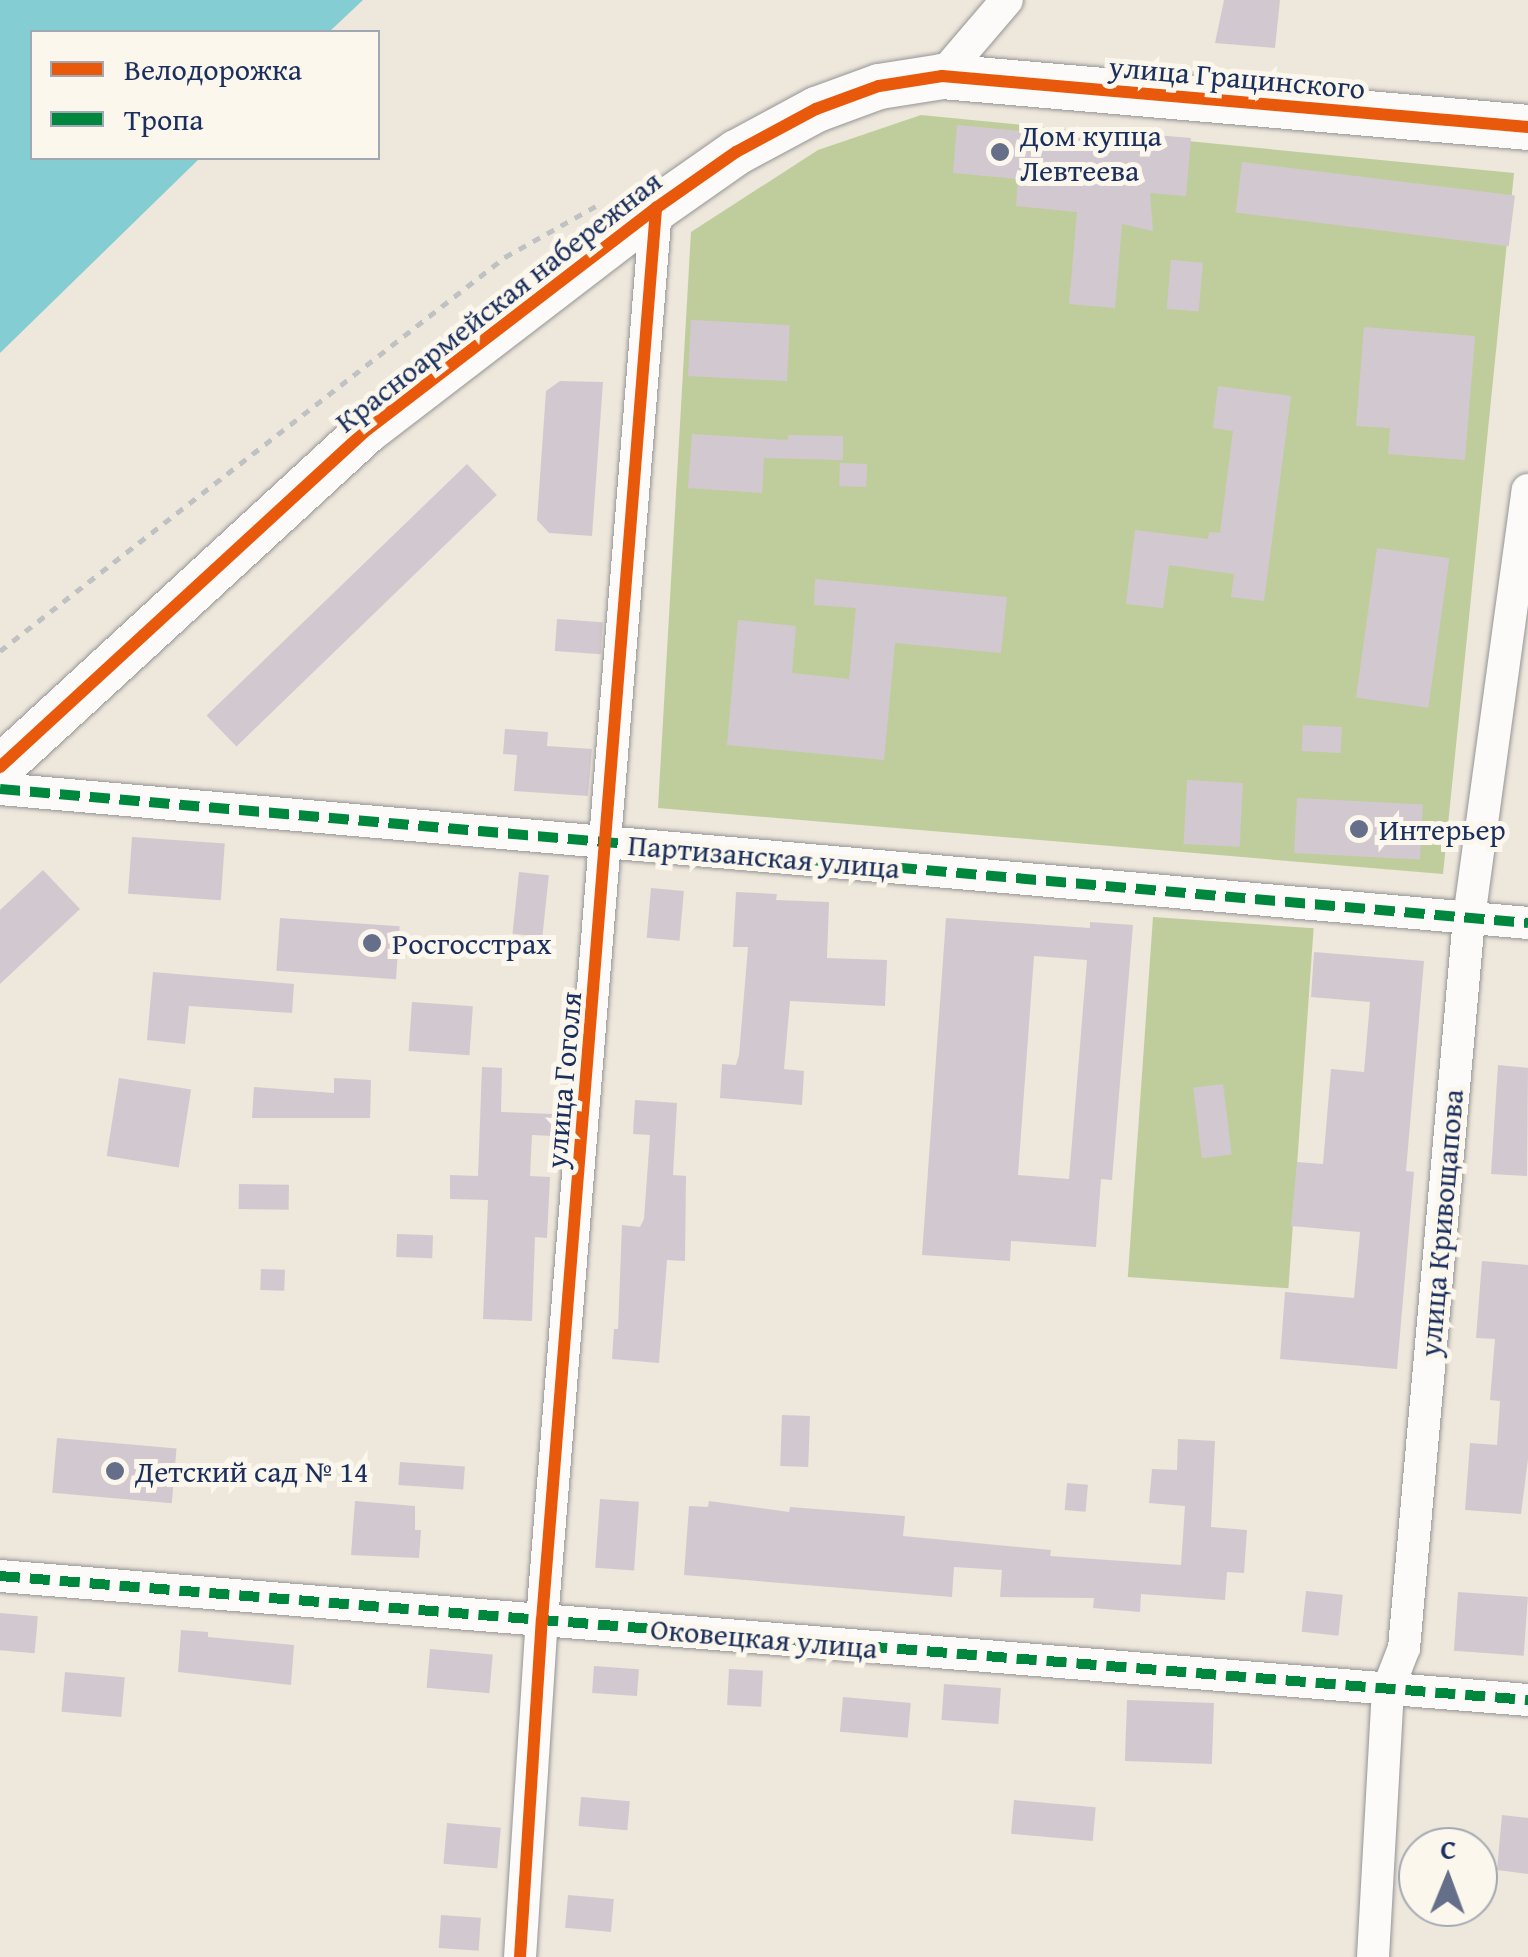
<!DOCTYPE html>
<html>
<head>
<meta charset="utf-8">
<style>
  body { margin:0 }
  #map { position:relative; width:1528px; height:1957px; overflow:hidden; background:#eee7db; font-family:"Gentium Book Plus",serif }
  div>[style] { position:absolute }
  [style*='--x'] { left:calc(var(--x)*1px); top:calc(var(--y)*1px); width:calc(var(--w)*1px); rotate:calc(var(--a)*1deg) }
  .forest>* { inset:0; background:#bfcd9c; transform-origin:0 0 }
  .water>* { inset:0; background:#84cdd3 }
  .building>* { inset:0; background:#d2c9d0; transform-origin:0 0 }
  .path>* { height:5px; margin-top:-2.5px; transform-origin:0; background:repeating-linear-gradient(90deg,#c0c1c3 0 8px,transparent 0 16px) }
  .roads { filter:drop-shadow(0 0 2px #959597) drop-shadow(0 0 2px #959597) }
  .street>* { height:32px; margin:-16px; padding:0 16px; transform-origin:16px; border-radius:16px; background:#fcfbfa }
  .secondary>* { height:45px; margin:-22.5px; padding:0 22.5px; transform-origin:22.5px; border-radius:22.5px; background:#fcfbfa }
  .quiet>* { height:10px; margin-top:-5px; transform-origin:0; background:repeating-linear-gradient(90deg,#00873e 0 20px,transparent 0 30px) }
  .cycleway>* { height:12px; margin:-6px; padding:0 6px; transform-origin:6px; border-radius:6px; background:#e8590c }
  .dots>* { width:28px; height:28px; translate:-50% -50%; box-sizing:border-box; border:5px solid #fbf7ec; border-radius:50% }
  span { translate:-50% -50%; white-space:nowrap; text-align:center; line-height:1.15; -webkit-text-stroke:10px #fbf7ec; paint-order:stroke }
  .street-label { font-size:30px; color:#1b2f5e }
  .poi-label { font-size:30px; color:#1b2f5e }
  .left { translate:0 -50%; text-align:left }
  .legend { position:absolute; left:30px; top:30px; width:350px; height:130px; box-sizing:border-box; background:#fbf7ec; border:2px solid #a1a7b3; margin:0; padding:12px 18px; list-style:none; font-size:30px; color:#1b2f5e }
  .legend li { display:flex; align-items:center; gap:20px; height:50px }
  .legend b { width:50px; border:2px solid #a1a7b3 }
  .north { position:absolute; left:1398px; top:1827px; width:100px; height:100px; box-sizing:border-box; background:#fbf7ec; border:2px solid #a1a7b3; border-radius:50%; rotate:1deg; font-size:28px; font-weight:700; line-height:40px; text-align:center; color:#1b2f5e }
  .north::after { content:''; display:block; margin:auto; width:35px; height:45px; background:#656f8a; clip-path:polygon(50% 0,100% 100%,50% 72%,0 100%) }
</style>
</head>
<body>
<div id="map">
  <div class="forest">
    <i style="clip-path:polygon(921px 115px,1514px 173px,1443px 874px,658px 808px,691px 232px,818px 150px)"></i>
    <i style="left:1153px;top:917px;width:161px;height:361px;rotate:4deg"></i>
  </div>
  <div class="water">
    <i style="clip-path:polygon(0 0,363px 0,329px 32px,32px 32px,32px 158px,200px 158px,0 353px)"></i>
  </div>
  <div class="building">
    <i style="clip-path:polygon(1224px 0,1280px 0,1275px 48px,1215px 43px)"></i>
    <i style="clip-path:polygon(957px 125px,1084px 137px,1085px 129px,1191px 138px,1186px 196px,1150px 193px,1153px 231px,1122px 224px,1115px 308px,1069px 304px,1077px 212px,1016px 206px,1018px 179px,953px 173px)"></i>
    <i style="left:1242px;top:162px;width:275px;height:51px;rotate:7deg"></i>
    <i style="left:1171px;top:260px;width:32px;height:49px;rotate:5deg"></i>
    <i style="left:691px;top:320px;width:99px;height:56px;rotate:3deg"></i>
    <i style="clip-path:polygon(1364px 327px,1475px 336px,1465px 460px,1388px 454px,1390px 428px,1356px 426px)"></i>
    <i style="clip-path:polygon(560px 381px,603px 382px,592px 536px,549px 533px,537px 520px,546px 391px)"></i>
    <i style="clip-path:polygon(1218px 386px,1291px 396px,1264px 601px,1231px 597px,1234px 574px,1169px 565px,1163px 608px,1126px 604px,1135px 530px,1208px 539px,1209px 532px,1220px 533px,1233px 431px,1213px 428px)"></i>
    <i style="clip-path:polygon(692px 434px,788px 440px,788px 435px,843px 436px,843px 460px,764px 458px,762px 493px,688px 488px)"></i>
    <i style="left:840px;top:463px;width:27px;height:23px;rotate:2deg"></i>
    <i style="left:467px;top:464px;width:43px;height:362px;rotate:46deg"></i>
    <i style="left:1377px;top:548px;width:73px;height:151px;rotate:8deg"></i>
    <i style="clip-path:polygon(815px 579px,1007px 597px,1001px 653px,895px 643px,884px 760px,727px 745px,738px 620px,796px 626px,792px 673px,849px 679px,856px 608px,814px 605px)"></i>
    <i style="left:557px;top:619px;width:46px;height:32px;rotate:4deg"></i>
    <i style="left:1303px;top:725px;width:39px;height:26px;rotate:3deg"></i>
    <i style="clip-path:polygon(505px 729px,548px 732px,547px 746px,592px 749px,588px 796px,514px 791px,517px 755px,503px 754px)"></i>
    <i style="left:1187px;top:780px;width:56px;height:64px;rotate:3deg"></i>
    <i style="left:1297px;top:798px;width:126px;height:55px;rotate:3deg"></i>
    <i style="left:132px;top:837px;width:93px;height:57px;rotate:4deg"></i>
    <i style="clip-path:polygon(43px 870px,80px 909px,0 984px,0 910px)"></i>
    <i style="left:519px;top:872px;width:30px;height:62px;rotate:6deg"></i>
    <i style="left:651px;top:888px;width:33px;height:50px;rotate:5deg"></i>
    <i style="clip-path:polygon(736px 892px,777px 894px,776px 900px,829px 902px,827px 958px,887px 960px,885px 1006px,790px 1001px,784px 1069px,804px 1071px,802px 1105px,720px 1098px,722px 1064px,736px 1065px,739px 1055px,748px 947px,733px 947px)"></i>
    <i style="left:280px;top:918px;width:120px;height:53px;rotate:4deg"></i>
    <i style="clip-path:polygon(evenodd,946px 918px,1090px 928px,1090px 922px,1133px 925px,1112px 1180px,1101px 1179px,1096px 1247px,1011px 1241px,1010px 1261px,922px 1255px,946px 918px,1034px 956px,1087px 960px,1069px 1179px,1018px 1175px,1034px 956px)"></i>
    <i style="clip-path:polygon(1314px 952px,1424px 961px,1406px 1171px,1414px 1172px,1397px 1369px,1280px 1359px,1285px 1292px,1354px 1298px,1360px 1232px,1291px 1226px,1297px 1162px,1323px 1164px,1331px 1069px,1364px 1072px,1370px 1002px,1311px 997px)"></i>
    <i style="clip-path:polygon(153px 972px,294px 984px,292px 1013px,189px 1006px,185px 1044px,147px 1040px)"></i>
    <i style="left:412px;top:1002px;width:61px;height:49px;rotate:4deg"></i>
    <i style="clip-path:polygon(1498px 1065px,1528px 1068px,1527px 1176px,1491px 1174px)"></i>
    <i style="clip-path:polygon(482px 1067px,502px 1068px,501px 1112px,553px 1114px,552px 1136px,532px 1135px,530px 1176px,550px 1177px,547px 1238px,535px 1237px,532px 1321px,483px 1319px,488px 1200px,450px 1199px,450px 1175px,478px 1176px)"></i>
    <i style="left:119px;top:1078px;width:73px;height:79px;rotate:9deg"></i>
    <i style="clip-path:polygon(334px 1078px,371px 1080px,370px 1118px,252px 1118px,254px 1087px,334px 1093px)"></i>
    <i style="left:1223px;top:1084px;width:71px;height:30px;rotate:83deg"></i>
    <i style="clip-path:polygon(635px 1100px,677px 1103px,673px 1175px,686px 1176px,685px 1261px,667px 1260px,659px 1363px,612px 1359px,614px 1329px,618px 1329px,622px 1225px,640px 1227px,644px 1219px,650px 1135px,633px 1134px)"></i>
    <i style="left:239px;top:1184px;width:50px;height:25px;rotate:1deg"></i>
    <i style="left:397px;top:1234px;width:36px;height:23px;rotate:2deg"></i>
    <i style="clip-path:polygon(1482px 1261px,1528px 1265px,1528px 1459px,1521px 1514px,1465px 1510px,1470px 1443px,1497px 1445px,1500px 1401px,1490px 1400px,1495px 1339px,1476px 1338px)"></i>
    <i style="left:261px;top:1269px;width:24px;height:21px;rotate:2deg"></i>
    <i style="left:782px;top:1415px;width:28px;height:51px;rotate:2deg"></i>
    <i style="left:57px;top:1438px;width:120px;height:55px;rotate:5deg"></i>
    <i style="clip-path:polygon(1178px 1439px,1215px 1441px,1211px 1527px,1247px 1530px,1244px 1573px,1227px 1572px,1225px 1600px,1141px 1594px,1140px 1612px,1093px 1608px,1094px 1598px,1000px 1597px,1002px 1570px,954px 1567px,952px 1597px,684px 1575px,689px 1506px,708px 1507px,709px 1501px,789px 1512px,790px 1507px,905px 1516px,903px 1536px,1051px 1550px,1050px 1556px,1181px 1565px,1185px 1506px,1149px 1503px,1152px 1469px,1177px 1470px)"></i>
    <i style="left:400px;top:1462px;width:65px;height:23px;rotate:4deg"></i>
    <i style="left:1067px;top:1483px;width:21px;height:27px;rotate:5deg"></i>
    <i style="left:600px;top:1499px;width:39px;height:69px;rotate:4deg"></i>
    <i style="clip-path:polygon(355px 1501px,415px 1506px,415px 1530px,421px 1530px,419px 1558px,351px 1555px)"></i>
    <i style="left:1306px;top:1591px;width:37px;height:41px;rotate:6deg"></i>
    <i style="left:1458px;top:1592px;width:70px;height:59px;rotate:4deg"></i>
    <i style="left:0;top:1613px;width:38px;height:37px;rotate:5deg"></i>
    <i style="clip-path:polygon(181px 1630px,208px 1632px,208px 1637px,294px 1645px,291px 1685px,178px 1672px)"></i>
    <i style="left:430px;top:1649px;width:63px;height:39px;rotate:5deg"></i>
    <i style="left:594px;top:1666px;width:45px;height:27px;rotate:4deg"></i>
    <i style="left:729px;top:1669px;width:34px;height:36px;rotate:3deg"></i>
    <i style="left:65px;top:1672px;width:60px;height:40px;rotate:5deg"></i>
    <i style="left:944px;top:1684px;width:57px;height:36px;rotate:4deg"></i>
    <i style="left:843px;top:1697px;width:68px;height:35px;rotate:5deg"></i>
    <i style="left:1127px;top:1700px;width:87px;height:61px;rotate:2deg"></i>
    <i style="left:581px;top:1797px;width:49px;height:29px;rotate:5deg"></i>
    <i style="left:1014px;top:1800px;width:82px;height:34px;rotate:5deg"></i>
    <i style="clip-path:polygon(1502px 1815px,1528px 1818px,1528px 1874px,1497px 1870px)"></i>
    <i style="left:447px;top:1823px;width:54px;height:41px;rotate:5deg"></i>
    <i style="left:568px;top:1895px;width:46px;height:33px;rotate:5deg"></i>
    <i style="left:441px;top:1915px;width:40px;height:33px;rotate:4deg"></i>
  </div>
  <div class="path">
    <i style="--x:0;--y:651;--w:641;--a:-37.96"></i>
    <i style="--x:505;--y:257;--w:104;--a:-29.3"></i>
  </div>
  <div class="roads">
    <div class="street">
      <i style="--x:942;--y:76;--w:100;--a:-49.5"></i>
      <i style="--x:0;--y:789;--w:1534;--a:5.01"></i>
      <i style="--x:0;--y:1576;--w:1533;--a:4.64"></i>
      <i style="--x:520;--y:1957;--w:338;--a:-86.3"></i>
      <i style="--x:542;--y:1620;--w:1417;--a:-85.38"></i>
      <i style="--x:1373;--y:1957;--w:268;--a:-86.8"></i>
      <i style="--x:1388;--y:1689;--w:44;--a:-68.7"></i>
      <i style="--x:1404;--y:1648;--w:733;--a:-84.91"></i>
      <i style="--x:1469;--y:918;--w:432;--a:-82.2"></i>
    </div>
    <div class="secondary">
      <i style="--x:0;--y:767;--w:500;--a:-42.6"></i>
      <i style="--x:368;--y:429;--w:363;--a:-37.5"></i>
      <i style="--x:656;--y:208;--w:98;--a:-35"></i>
      <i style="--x:736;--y:152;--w:91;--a:-28.3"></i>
      <i style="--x:816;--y:109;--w:67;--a:-20.1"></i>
      <i style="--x:879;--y:86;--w:64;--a:-9"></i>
      <i style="--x:942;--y:76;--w:588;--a:4.97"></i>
    </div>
  </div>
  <div class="quiet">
    <i style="--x:0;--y:789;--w:1534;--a:5.01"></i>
    <i style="--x:0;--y:1576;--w:1533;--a:4.64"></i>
  </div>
  <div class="cycleway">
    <i style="--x:0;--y:767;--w:500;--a:-42.6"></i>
    <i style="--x:368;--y:429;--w:363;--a:-37.5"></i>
    <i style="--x:656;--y:208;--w:98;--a:-35"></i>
    <i style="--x:736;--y:152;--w:91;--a:-28.3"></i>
    <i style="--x:816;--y:109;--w:67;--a:-20.1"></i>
    <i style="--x:879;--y:86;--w:64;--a:-9"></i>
    <i style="--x:942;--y:76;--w:588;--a:4.97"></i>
    <i style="--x:520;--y:1957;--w:338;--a:-86.3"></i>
    <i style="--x:542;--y:1620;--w:1417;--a:-85.38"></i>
  </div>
  <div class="dots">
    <i style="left:1000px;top:152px;background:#656f8a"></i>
    <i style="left:1359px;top:829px;background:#656f8a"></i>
    <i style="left:372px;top:943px;background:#656f8a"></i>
    <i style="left:115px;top:1471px;background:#656f8a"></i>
  </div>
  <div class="street-label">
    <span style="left:1237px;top:77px;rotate:5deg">улица Грацинского</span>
    <span style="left:498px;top:301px;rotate:-38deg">Красноармейская набережная</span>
    <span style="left:764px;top:856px;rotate:5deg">Партизанская улица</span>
    <span style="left:563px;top:1080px;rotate:-85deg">улица Гоголя</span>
    <span style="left:1441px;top:1223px;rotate:-85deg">улица Кривощапова</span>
    <span style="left:764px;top:1638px;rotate:5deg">Оковецкая улица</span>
  </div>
  <div class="poi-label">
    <span class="left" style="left:1020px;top:152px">Дом купца<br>Левтеева</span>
    <span class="left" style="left:1379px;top:829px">Интерьер</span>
    <span class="left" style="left:392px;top:943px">Росгосстрах</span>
    <span class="left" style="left:135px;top:1471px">Детский сад № 14</span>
  </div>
  <ul class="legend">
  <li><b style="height:12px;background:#e8590c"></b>Велодорожка</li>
  <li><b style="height:12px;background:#00873e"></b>Тропа</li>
  </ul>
  <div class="north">С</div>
</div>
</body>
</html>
